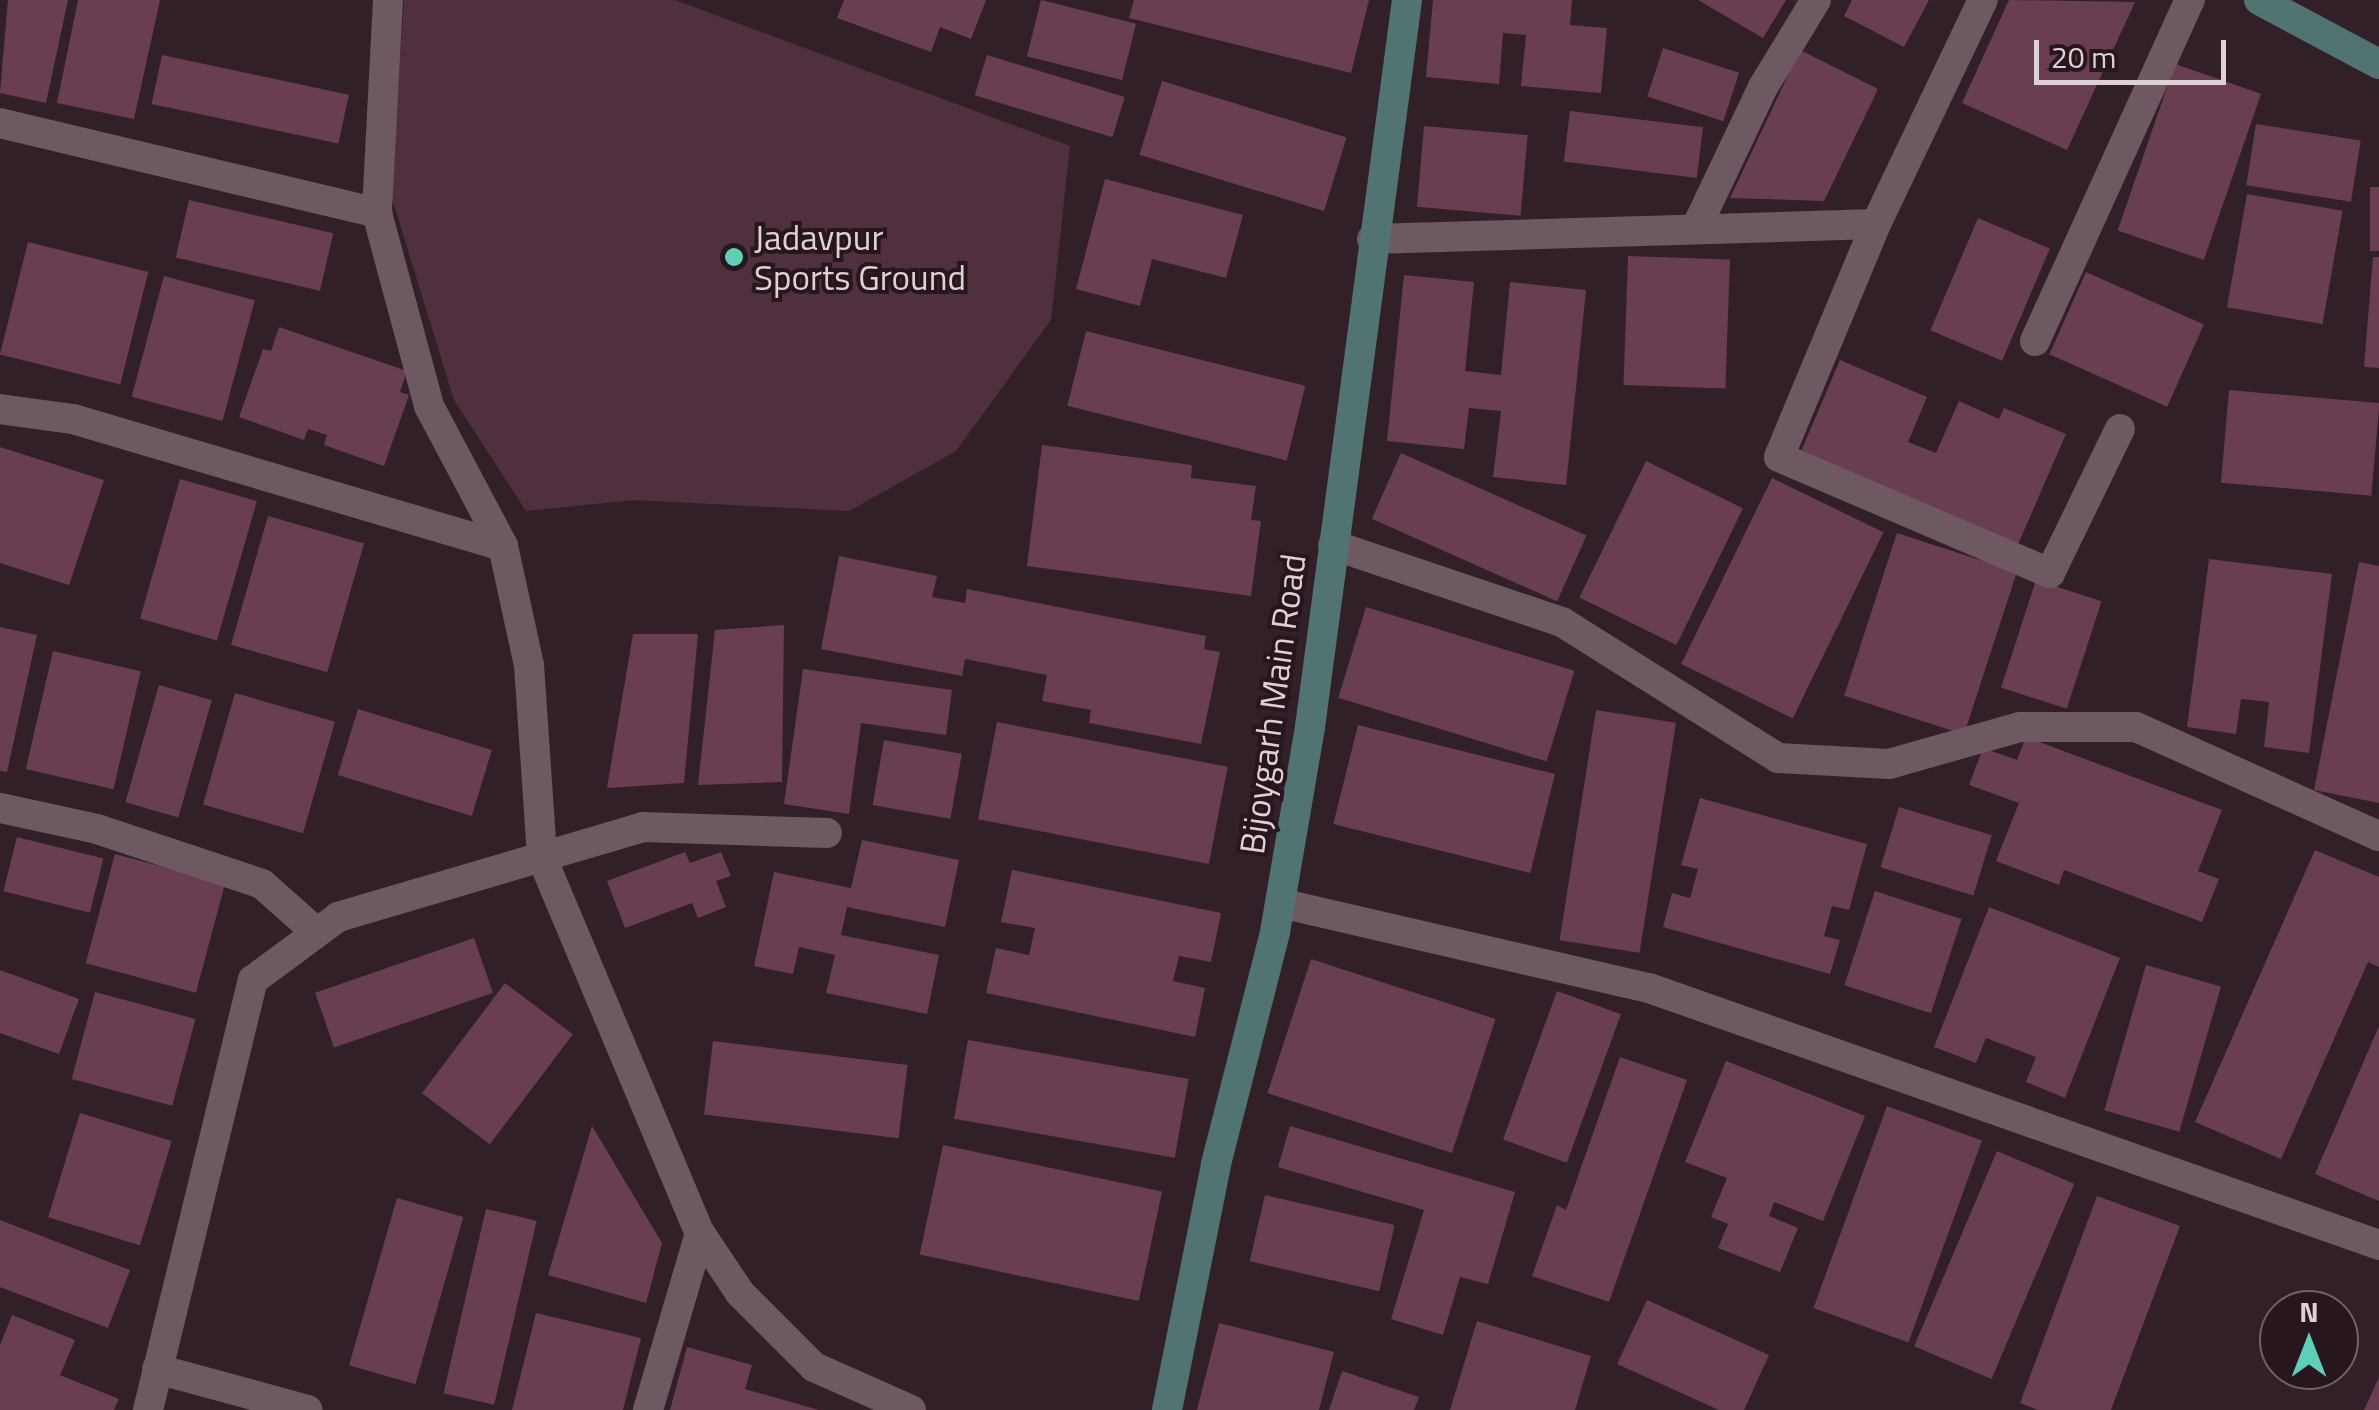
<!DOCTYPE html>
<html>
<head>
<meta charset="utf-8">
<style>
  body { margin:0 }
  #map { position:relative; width:2379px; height:1410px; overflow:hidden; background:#322028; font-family:"Titillium Web",sans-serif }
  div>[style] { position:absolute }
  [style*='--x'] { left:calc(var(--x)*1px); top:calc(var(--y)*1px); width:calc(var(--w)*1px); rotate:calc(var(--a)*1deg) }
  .green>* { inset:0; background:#50303f }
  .building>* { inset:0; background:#693d52; transform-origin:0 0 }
  .lane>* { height:30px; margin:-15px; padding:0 15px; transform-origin:15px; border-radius:15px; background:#6e5861 }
  .street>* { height:30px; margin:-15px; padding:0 15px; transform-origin:15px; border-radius:15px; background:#6e5861 }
  .secondary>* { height:30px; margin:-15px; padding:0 15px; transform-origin:15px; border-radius:15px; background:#517473 }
  .dots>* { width:28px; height:28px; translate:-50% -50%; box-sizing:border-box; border:5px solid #28161f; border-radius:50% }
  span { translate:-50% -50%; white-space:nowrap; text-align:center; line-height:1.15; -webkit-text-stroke:8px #28161f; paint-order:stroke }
  .poi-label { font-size:35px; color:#ded1d6 }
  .left { translate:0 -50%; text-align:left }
  .street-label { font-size:35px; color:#ded1d6 }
  .north { position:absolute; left:2259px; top:1290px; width:100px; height:100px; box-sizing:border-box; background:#28161f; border:2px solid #716168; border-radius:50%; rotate:0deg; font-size:28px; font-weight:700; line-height:40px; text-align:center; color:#ded1d6 }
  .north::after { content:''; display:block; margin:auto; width:35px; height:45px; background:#5eceb8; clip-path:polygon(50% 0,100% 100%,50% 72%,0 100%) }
  .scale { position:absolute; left:2034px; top:40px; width:192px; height:45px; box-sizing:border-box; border:5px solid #ded1d6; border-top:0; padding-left:12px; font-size:30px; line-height:35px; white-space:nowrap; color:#ded1d6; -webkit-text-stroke:8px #28161f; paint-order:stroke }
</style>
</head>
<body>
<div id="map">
  <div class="green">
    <i style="clip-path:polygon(404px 0,675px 0,1070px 146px,1051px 320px,956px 451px,849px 511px,635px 500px,526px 511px,454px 400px,391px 195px)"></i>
  </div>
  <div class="building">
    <i style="clip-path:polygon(8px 0,68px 0,46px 103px,0 93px)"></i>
    <i style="clip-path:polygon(78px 0,160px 0,134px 119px,57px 103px)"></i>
    <i style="clip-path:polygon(844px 0,986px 0,971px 39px,940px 27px,931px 52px,837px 18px)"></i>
    <i style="left:1041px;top:0;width:98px;height:58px;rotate:14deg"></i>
    <i style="clip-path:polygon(1134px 0,1369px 0,1351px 73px,1129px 18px)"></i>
    <i style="clip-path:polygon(1433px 0,1572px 0,1570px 25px,1607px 28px,1601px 93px,1521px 86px,1526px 35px,1503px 33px,1499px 84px,1426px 77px)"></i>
    <i style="clip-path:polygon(1698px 0,1786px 0,1763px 38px)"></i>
    <i style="clip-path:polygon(1852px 0,1929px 0,1904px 47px,1844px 16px)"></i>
    <i style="clip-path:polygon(2009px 0,2135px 2px,2067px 150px,1962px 103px)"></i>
    <i style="left:1663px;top:48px;width:80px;height:51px;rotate:18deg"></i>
    <i style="clip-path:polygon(1800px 50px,1878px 89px,1824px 201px,1730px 198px)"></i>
    <i style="left:162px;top:55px;width:191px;height:50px;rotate:12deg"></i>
    <i style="left:987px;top:55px;width:144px;height:42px;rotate:17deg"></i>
    <i style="left:2175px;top:64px;width:91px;height:176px;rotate:19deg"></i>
    <i style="left:1162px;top:81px;width:193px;height:77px;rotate:17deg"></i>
    <i style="left:1570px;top:111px;width:134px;height:51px;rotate:7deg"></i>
    <i style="left:2256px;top:124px;width:106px;height:62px;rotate:9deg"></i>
    <i style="left:1424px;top:126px;width:104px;height:81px;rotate:5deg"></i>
    <i style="clip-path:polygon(1105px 179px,1243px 215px,1226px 278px,1152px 259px,1140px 306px,1076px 289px)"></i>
    <i style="left:2370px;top:187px;width:9px;height:64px"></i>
    <i style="left:2247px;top:194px;width:97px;height:115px;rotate:10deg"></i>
    <i style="left:189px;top:200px;width:148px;height:59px;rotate:13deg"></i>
    <i style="left:1978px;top:218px;width:78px;height:122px;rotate:23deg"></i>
    <i style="left:28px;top:242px;width:124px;height:116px;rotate:14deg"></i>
    <i style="left:1628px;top:256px;width:102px;height:129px;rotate:2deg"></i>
    <i style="clip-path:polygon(2373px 257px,2379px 257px,2379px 368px,2364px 367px)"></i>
    <i style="left:2086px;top:272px;width:129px;height:90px;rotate:24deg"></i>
    <i style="clip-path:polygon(1404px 275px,1474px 282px,1465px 371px,1501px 375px,1510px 282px,1586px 290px,1566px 485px,1493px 477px,1501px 411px,1469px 408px,1464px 449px,1387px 441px)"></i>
    <i style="left:164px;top:276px;width:94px;height:125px;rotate:15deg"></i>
    <i style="clip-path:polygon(279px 327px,407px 371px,400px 392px,409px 395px,384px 466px,324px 445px,327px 435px,308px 429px,304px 440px,239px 417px,263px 349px,271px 351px)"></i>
    <i style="left:1086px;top:331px;width:226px;height:77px;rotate:14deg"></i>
    <i style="clip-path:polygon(1840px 360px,1927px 397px,1908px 442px,1936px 453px,1959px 401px,1999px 419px,2004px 408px,2066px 434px,2016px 549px,1799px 456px)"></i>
    <i style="left:2229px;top:390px;width:151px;height:93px;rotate:5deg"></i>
    <i style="clip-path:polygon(1042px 445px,1192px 465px,1191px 478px,1256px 486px,1251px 520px,1261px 521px,1251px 596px,1027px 566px)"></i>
    <i style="clip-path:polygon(0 447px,104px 480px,69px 585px,0 563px)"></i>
    <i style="left:1401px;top:453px;width:203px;height:72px;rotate:24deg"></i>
    <i style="left:1646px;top:461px;width:108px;height:152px;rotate:26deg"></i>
    <i style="left:1772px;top:478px;width:124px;height:207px;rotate:26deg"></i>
    <i style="left:180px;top:479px;width:80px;height:145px;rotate:16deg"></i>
    <i style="left:268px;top:516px;width:100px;height:134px;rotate:16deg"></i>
    <i style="left:1897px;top:533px;width:126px;height:171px;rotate:18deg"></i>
    <i style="clip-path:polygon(839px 556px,937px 576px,932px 597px,965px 603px,967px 589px,1206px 636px,1204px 649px,1220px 652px,1201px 744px,1089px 723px,1091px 710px,1042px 701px,1047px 675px,965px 659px,962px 676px,821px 649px)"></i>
    <i style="clip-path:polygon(2209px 559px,2332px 574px,2309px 753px,2264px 747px,2269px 702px,2241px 699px,2236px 734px,2187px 727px)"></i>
    <i style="clip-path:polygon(2359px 562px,2379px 566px,2379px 803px,2314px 790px)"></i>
    <i style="left:2036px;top:580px;width:69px;height:113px;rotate:18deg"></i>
    <i style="left:1366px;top:607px;width:218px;height:95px;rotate:17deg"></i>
    <i style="clip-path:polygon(784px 625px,782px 782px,698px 785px,715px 630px)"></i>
    <i style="clip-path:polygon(0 627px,37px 635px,7px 772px,0 771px)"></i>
    <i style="clip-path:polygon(633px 634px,698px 634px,684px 783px,607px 788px)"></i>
    <i style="left:53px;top:651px;width:90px;height:121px;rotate:13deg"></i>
    <i style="clip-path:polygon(803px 669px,952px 690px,946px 735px,861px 723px,849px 814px,784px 804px)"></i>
    <i style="left:159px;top:685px;width:55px;height:122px;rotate:16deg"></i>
    <i style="left:235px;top:693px;width:104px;height:116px;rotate:16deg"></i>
    <i style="left:358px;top:709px;width:140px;height:69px;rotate:17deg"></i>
    <i style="left:1596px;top:710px;width:81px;height:233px;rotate:9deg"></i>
    <i style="left:997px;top:722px;width:235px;height:99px;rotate:11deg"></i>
    <i style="left:1358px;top:725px;width:203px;height:102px;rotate:14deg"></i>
    <i style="clip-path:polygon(2026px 737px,2222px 810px,2198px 871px,2219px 879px,2202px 922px,2064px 870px,2059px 885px,1996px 861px,2019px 803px,1969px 785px,1983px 748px,2017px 760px)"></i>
    <i style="left:884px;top:740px;width:79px;height:66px;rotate:10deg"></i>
    <i style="clip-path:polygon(1700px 798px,1867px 844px,1849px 910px,1832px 906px,1824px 936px,1840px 940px,1830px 974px,1663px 927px,1672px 893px,1690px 898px,1698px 869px,1681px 865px)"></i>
    <i style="left:1899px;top:807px;width:97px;height:63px;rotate:17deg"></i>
    <i style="left:17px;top:837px;width:89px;height:56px;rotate:14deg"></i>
    <i style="clip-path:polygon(862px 840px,959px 860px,945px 927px,847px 907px,841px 935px,939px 955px,927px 1014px,826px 993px,835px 955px,799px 947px,793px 974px,754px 966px,774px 872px,851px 888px)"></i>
    <i style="clip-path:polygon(2315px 850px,2379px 877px,2379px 967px,2368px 962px,2281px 1159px,2195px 1122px)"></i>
    <i style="clip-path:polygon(685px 852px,690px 863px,721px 852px,731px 876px,716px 881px,726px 907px,698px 918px,692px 903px,625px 928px,607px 881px)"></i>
    <i style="left:115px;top:854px;width:114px;height:113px;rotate:15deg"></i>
    <i style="clip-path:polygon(1012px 870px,1221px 913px,1211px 962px,1179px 956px,1173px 981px,1205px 988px,1195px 1037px,986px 993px,996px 948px,1029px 955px,1035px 928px,1001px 922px)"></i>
    <i style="left:1875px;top:891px;width:91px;height:99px;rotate:18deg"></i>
    <i style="clip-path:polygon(1989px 907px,2120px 958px,2065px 1098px,2026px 1082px,2036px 1057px,1986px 1038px,1976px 1063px,1934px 1047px)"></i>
    <i style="left:474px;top:938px;width:58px;height:168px;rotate:71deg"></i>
    <i style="left:1311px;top:959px;width:194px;height:141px;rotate:18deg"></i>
    <i style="left:2146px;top:965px;width:78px;height:151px;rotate:16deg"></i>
    <i style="clip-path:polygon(0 970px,79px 999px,59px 1054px,0 1033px)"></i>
    <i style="left:505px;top:983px;width:85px;height:138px;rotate:37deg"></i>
    <i style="left:1557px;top:991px;width:68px;height:158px;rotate:20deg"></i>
    <i style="left:95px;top:992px;width:104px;height:90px;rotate:15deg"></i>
    <i style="clip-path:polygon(2379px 1026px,2379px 1201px,2315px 1174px)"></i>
    <i style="left:968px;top:1040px;width:224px;height:80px;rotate:10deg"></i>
    <i style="left:713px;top:1041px;width:196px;height:74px;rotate:7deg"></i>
    <i style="clip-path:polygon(1620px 1057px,1687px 1080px,1609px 1302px,1532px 1276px,1557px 1205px,1566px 1210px)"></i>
    <i style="clip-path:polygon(1726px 1061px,1865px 1116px,1823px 1221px,1774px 1202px,1769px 1216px,1798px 1228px,1780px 1272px,1718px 1248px,1728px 1224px,1711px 1217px,1727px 1178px,1685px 1162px)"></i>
    <i style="left:1887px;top:1106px;width:101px;height:215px;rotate:20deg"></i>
    <i style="left:80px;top:1113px;width:96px;height:109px;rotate:17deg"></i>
    <i style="clip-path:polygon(592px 1126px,662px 1243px,646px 1303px,548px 1275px)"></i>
    <i style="clip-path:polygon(1290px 1126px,1515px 1192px,1488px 1284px,1460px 1277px,1443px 1335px,1391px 1319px,1424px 1210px,1278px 1167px)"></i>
    <i style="left:943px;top:1145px;width:224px;height:112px;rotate:12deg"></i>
    <i style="left:1997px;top:1151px;width:84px;height:212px;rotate:23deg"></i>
    <i style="left:1265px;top:1195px;width:133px;height:68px;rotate:13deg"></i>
    <i style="clip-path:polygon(2097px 1196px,2180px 1226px,2111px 1410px,2038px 1410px,2020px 1403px)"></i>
    <i style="left:397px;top:1198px;width:69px;height:174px;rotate:16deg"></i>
    <i style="left:486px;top:1209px;width:52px;height:189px;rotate:13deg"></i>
    <i style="clip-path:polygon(0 1220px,130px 1270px,108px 1328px,0 1287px)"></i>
    <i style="clip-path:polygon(1647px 1300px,1769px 1355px,1744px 1410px,1719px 1410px,1617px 1364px)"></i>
    <i style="clip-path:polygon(536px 1313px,641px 1338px,623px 1410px,512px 1410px)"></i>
    <i style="clip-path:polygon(12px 1315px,75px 1340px,60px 1375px,119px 1399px,114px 1410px,0 1410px,0 1345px)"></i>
    <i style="clip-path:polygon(1477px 1321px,1591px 1356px,1575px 1410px,1450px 1410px)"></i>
    <i style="clip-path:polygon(1219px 1323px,1334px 1352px,1319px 1410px,1197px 1410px)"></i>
    <i style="clip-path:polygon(687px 1347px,752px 1365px,745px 1389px,819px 1410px,670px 1410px)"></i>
    <i style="clip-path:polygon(1342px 1371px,1419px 1397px,1414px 1410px,1329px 1410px)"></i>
    <i style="clip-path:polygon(2379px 1377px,2379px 1410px,2364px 1410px)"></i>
  </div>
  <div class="lane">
    <i style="--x:0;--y:123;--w:388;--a:13.4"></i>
    <i style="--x:1696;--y:228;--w:156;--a:-64.6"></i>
    <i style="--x:1763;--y:87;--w:102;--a:-58.7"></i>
    <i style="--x:1372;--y:239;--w:504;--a:-1.7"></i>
    <i style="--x:1779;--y:457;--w:295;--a:23.2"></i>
    <i style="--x:2050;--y:573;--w:160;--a:-64.1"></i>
    <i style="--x:0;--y:808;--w:99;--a:12.2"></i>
    <i style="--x:97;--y:829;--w:174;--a:18.4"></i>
    <i style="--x:262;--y:884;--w:72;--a:41.6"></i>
    <i style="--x:157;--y:1369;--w:156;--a:15.2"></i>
    <i style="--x:648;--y:1410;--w:184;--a:-73.6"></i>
  </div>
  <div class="street">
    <i style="--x:388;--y:0;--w:213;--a:93"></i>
    <i style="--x:377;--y:213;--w:200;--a:74.9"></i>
    <i style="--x:429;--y:406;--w:158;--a:62.1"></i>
    <i style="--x:503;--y:546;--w:122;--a:77.7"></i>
    <i style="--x:529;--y:665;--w:193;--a:86.1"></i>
    <i style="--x:542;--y:858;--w:407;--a:67.2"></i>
    <i style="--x:700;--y:1233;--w:72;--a:56.3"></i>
    <i style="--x:740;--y:1293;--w:105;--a:45"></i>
    <i style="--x:814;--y:1367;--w:106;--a:23.9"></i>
    <i style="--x:2035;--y:341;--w:375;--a:-65.6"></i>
    <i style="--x:0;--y:409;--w:74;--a:7.8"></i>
    <i style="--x:73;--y:419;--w:448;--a:16.5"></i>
    <i style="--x:1779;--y:457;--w:252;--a:-67.4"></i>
    <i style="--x:1876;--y:224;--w:248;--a:-64.5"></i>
    <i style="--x:1333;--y:545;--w:242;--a:18.6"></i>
    <i style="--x:1562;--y:622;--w:255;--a:32.2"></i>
    <i style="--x:1778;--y:758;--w:111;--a:3.1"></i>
    <i style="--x:1889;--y:764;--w:136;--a:-15.8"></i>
    <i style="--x:2020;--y:727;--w:116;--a:0"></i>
    <i style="--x:2136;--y:727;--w:266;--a:24.2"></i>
    <i style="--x:1280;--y:903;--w:379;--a:13"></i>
    <i style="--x:1649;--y:988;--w:774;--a:19.39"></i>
    <i style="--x:148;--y:1410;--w:443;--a:-76.3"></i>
    <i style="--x:253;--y:980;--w:106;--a:-36.5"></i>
    <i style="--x:338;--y:917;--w:318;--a:-16.4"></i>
    <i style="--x:643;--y:827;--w:184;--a:1.9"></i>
  </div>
  <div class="secondary">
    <i style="--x:2259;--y:0;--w:136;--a:28.1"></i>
    <i style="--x:1167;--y:1410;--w:251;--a:-78.7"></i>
    <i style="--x:1216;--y:1164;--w:239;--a:-75.7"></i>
    <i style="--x:1275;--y:932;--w:208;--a:-80.3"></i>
    <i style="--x:1310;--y:727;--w:733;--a:-82.4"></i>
  </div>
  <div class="dots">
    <i style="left:734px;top:257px;background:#5eceb8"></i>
  </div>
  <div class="poi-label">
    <span class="left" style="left:754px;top:257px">Jadavpur<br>Sports Ground</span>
  </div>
  <div class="street-label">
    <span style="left:1272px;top:704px;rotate:-82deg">Bijoygarh Main Road</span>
  </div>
  <div class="north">N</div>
  <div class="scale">20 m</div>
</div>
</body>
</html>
